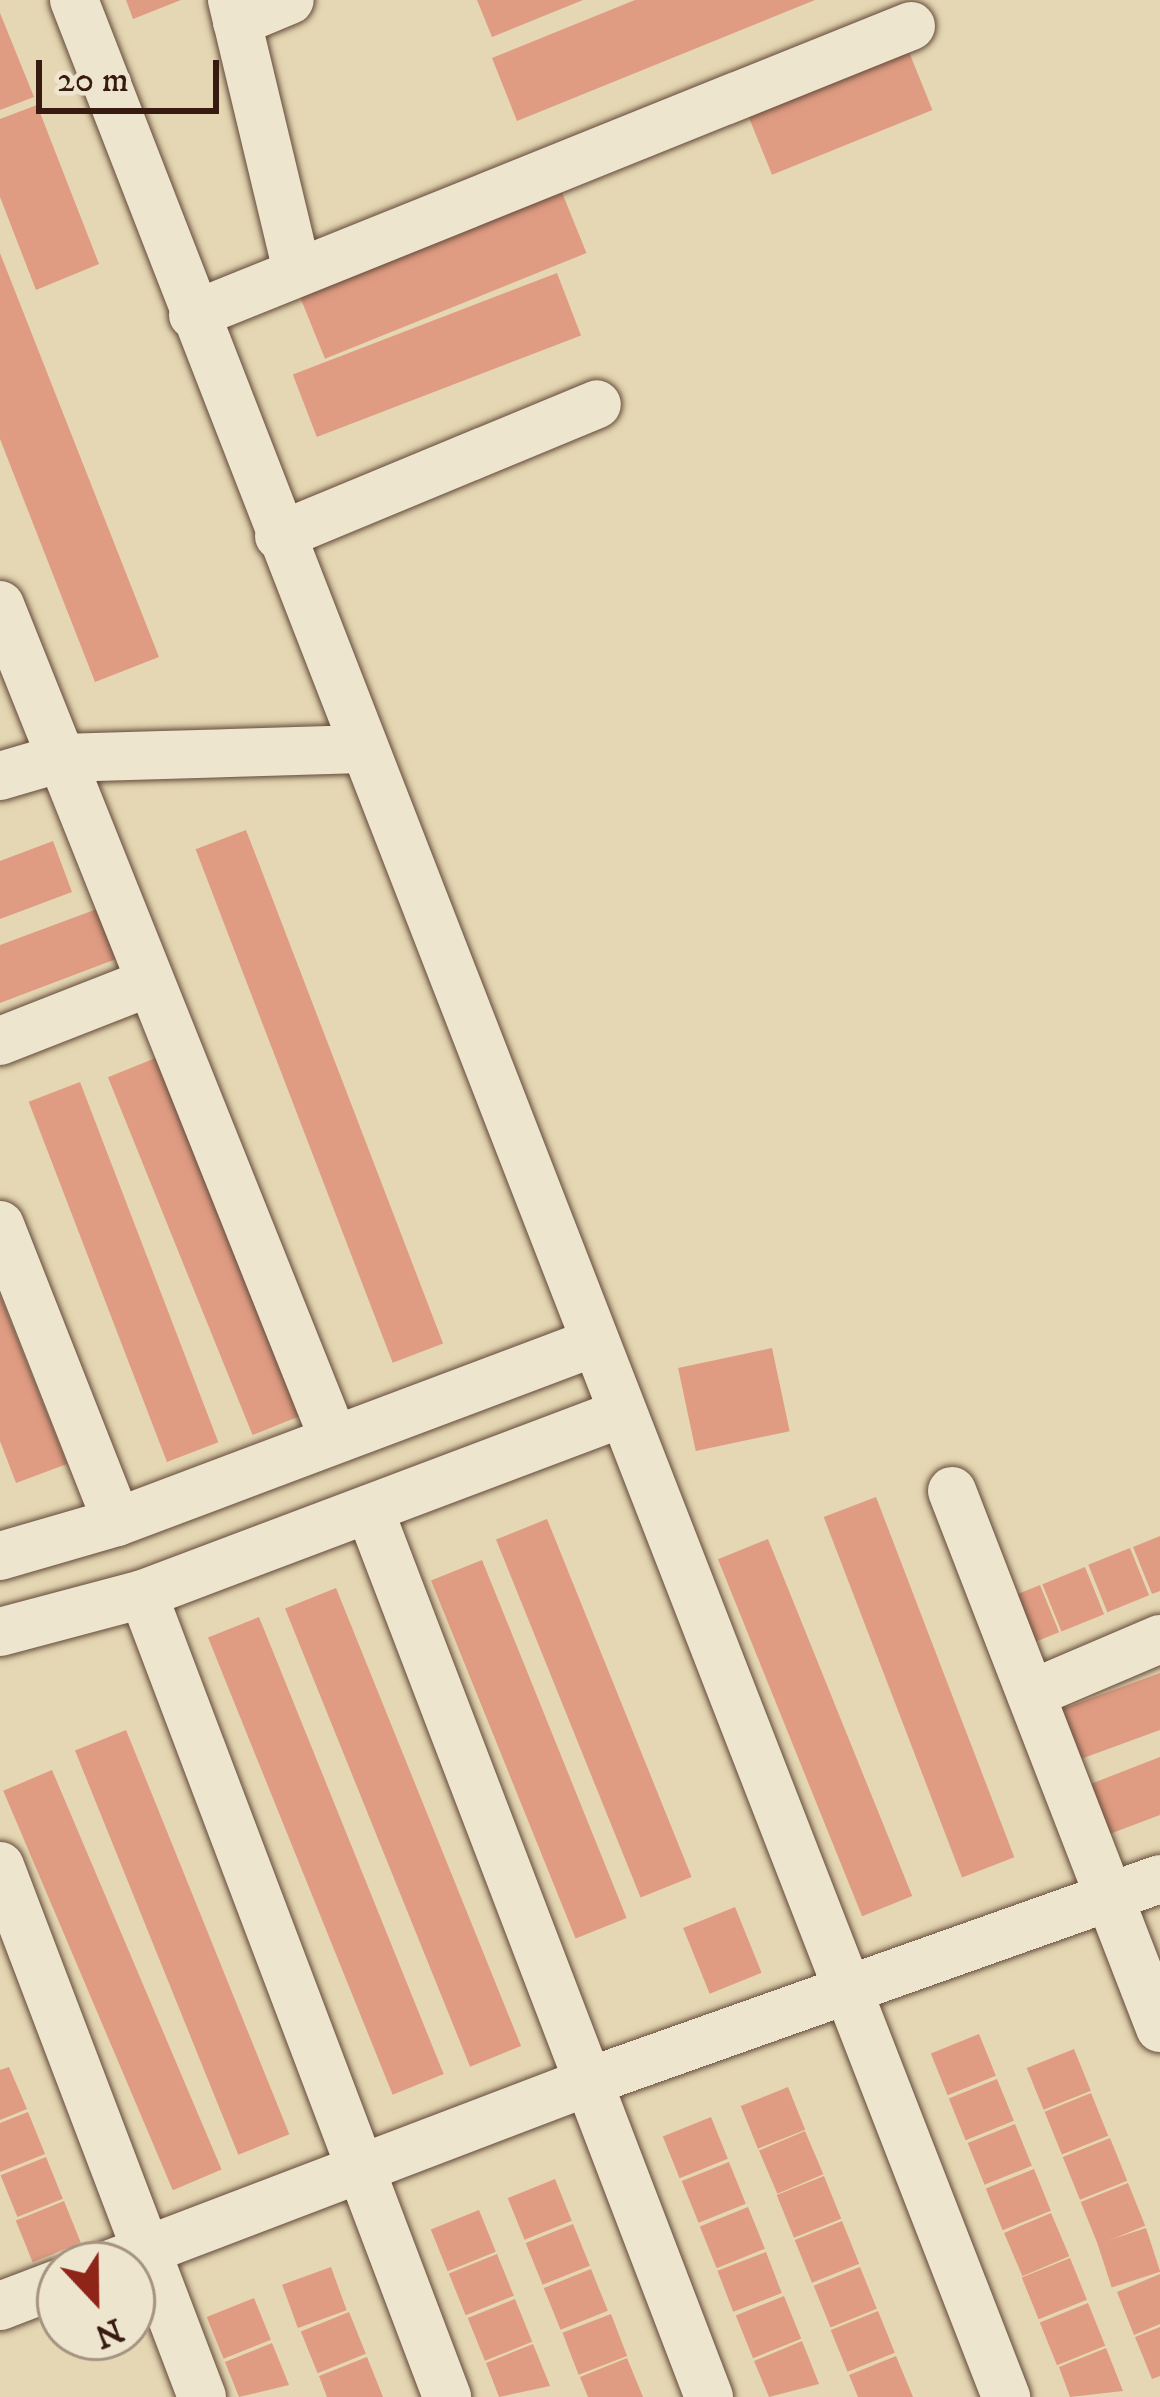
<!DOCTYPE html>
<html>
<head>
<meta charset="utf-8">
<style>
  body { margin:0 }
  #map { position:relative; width:1160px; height:2397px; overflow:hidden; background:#e5d7b3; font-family:"IM FELL DW Pica",serif }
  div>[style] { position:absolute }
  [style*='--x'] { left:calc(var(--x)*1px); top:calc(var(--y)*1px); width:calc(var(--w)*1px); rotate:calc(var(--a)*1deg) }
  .building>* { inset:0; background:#df9c83; transform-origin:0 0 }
  .roads { filter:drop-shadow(0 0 3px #634a39) drop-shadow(0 0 3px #634a39) }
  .street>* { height:48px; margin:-24px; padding:0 24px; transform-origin:24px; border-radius:24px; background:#eee5ce }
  span { translate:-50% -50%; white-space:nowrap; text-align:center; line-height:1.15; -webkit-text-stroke:12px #eee5ce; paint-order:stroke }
  .north { position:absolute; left:36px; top:2241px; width:120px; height:120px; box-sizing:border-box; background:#eee5ce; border:3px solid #a59482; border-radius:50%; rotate:158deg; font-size:33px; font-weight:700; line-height:48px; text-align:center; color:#381b10 }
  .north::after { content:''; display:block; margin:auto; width:42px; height:54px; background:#8f2418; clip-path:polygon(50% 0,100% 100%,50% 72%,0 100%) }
  .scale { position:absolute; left:36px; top:60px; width:183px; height:54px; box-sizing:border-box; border:6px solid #381b10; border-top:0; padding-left:15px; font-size:36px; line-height:42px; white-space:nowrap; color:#381b10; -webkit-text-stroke:9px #eee5ce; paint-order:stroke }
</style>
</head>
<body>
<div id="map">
  <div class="building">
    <i style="clip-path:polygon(126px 0,181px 0,133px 19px)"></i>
    <i style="clip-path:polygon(477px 0,583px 0,492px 37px)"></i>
    <i style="clip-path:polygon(635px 0,815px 0,517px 121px,492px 58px)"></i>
    <i style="clip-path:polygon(0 13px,34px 97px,0 110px)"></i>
    <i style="left:907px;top:47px;width:68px;height:173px;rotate:68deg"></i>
    <i style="clip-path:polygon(37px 105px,99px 264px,36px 290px,0 197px,0 119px)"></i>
    <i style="left:561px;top:190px;width:68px;height:282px;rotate:68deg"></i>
    <i style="clip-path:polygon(0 253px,159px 657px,95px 682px,0 439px)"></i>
    <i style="left:557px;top:273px;width:67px;height:283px;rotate:69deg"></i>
    <i style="left:246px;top:830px;width:550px;height:54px;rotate:69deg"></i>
    <i style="clip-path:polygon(53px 841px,72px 892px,0 919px,0 861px)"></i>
    <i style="clip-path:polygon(105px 906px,124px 956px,0 1003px,0 945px)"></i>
    <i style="left:158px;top:1057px;width:386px;height:54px;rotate:68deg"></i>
    <i style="left:80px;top:1082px;width:386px;height:55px;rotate:69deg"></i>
    <i style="clip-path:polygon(0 1295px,67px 1464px,16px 1483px,0 1441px)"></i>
    <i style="left:772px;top:1348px;width:85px;height:96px;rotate:78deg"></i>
    <i style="left:876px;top:1497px;width:386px;height:56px;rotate:69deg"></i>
    <i style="left:547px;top:1519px;width:386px;height:55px;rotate:68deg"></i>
    <i style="clip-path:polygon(1160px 1536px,1160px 1591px,1152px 1594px,1133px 1547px)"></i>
    <i style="left:768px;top:1539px;width:385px;height:54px;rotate:68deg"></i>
    <i style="left:1130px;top:1548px;width:51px;height:45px;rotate:68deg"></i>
    <i style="left:482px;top:1560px;width:386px;height:55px;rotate:68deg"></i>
    <i style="left:1085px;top:1567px;width:51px;height:46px;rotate:68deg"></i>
    <i style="left:1040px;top:1585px;width:51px;height:46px;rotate:68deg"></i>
    <i style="left:336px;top:1588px;width:494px;height:55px;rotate:68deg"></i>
    <i style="left:259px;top:1617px;width:493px;height:55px;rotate:68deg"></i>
    <i style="clip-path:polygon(1160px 1673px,1160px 1730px,1078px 1760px,1059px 1710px)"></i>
    <i style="left:126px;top:1730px;width:436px;height:55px;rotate:68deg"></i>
    <i style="clip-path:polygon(1160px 1757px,1160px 1815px,1107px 1835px,1088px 1785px)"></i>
    <i style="left:52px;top:1770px;width:434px;height:53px;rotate:67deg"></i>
    <i style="left:735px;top:1907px;width:71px;height:56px;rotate:68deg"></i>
    <i style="left:979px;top:2034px;width:45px;height:52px;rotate:68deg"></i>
    <i style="left:1074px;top:2049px;width:45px;height:51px;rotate:68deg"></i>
    <i style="clip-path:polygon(9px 2067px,27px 2109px,0 2120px,0 2070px)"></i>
    <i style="left:997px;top:2079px;width:45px;height:52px;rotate:68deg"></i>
    <i style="left:788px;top:2087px;width:46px;height:51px;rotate:68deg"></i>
    <i style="left:1091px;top:2093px;width:46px;height:50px;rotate:68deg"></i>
    <i style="clip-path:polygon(28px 2112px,45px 2154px,0 2172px,0 2123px)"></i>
    <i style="left:711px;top:2117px;width:45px;height:52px;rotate:68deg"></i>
    <i style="left:1015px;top:2124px;width:45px;height:51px;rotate:68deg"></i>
    <i style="left:805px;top:2131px;width:47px;height:50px;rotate:67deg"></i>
    <i style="left:1110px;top:2138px;width:46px;height:51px;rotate:68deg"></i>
    <i style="left:46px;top:2157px;width:45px;height:49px;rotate:68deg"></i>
    <i style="left:729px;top:2162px;width:45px;height:51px;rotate:68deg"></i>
    <i style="left:1034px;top:2169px;width:45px;height:52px;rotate:68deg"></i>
    <i style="left:824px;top:2176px;width:46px;height:51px;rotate:68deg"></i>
    <i style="left:555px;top:2179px;width:45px;height:51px;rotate:68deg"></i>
    <i style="left:1128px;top:2183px;width:46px;height:51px;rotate:68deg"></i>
    <i style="left:64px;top:2201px;width:45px;height:52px;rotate:68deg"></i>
    <i style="left:748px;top:2207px;width:45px;height:52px;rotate:68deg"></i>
    <i style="left:479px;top:2210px;width:45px;height:52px;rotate:68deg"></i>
    <i style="left:1051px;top:2213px;width:47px;height:51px;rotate:67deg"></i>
    <i style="left:842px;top:2221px;width:46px;height:51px;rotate:68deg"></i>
    <i style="left:573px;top:2224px;width:45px;height:51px;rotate:68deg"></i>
    <i style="left:1146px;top:2228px;width:46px;height:51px;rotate:72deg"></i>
    <i style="left:766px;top:2252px;width:44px;height:52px;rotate:69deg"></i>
    <i style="left:497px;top:2254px;width:45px;height:52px;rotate:68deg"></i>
    <i style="left:1070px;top:2258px;width:45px;height:52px;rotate:68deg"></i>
    <i style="left:331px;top:2267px;width:46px;height:52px;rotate:70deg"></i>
    <i style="left:860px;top:2267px;width:45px;height:50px;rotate:68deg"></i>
    <i style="left:591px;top:2269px;width:45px;height:51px;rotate:68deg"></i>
    <i style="clip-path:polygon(1160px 2274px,1160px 2324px,1134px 2335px,1117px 2292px)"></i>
    <i style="left:784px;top:2296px;width:46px;height:52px;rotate:68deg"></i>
    <i style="left:254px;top:2298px;width:45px;height:51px;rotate:68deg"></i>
    <i style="left:515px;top:2299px;width:46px;height:51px;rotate:68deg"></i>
    <i style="left:1088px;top:2303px;width:46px;height:52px;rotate:68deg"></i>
    <i style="left:878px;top:2311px;width:45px;height:51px;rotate:68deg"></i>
    <i style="left:349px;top:2312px;width:45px;height:52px;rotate:68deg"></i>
    <i style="left:611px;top:2314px;width:45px;height:52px;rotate:69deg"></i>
    <i style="clip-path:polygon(1160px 2327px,1160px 2376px,1152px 2379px,1135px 2337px)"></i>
    <i style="clip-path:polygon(802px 2341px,819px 2384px,769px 2397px,754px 2361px)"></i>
    <i style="clip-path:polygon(272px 2343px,289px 2385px,239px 2397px,225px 2362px)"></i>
    <i style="clip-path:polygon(533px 2344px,550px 2386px,499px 2397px,486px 2363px)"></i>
    <i style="clip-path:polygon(1106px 2348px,1123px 2391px,1070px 2397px,1059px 2367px)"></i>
    <i style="clip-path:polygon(896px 2356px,913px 2397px,858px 2397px,849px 2375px)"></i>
    <i style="clip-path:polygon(367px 2357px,383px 2397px,327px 2397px,319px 2376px)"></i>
    <i style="clip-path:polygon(627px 2358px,643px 2397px,588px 2397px,580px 2377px)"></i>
  </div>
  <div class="roads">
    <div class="street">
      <i style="--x:74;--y:0;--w:2572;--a:68.75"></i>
      <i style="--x:232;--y:0;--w:279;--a:76.5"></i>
      <i style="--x:237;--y:22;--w:57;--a:-22.5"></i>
      <i style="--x:193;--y:315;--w:774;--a:-21.93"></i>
      <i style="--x:279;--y:536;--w:344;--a:-22.5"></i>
      <i style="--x:0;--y:605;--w:896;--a:68.19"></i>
      <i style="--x:0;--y:776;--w:64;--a:-16.4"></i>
      <i style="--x:61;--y:758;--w:301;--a:-1.7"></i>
      <i style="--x:0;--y:1041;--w:159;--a:-21.4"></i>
      <i style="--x:0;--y:1225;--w:319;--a:68.5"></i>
      <i style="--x:952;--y:1491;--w:576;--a:68.83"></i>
      <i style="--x:369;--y:1509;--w:951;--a:69.05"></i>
      <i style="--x:0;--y:1556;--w:122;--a:-16.2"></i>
      <i style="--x:117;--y:1522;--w:509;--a:-20.61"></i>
      <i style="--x:143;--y:1594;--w:859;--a:69.26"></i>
      <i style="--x:0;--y:1632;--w:148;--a:-14.9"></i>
      <i style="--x:143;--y:1594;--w:510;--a:-20.67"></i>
      <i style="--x:1031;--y:1694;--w:140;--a:-23.1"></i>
      <i style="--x:0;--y:1866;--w:568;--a:69.17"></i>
      <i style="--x:108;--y:2265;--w:511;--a:-20.88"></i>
      <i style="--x:585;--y:2083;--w:610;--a:-19.53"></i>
      <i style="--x:0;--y:2306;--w:64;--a:-21"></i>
    </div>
  </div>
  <div class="north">N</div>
  <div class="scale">20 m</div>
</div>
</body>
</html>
